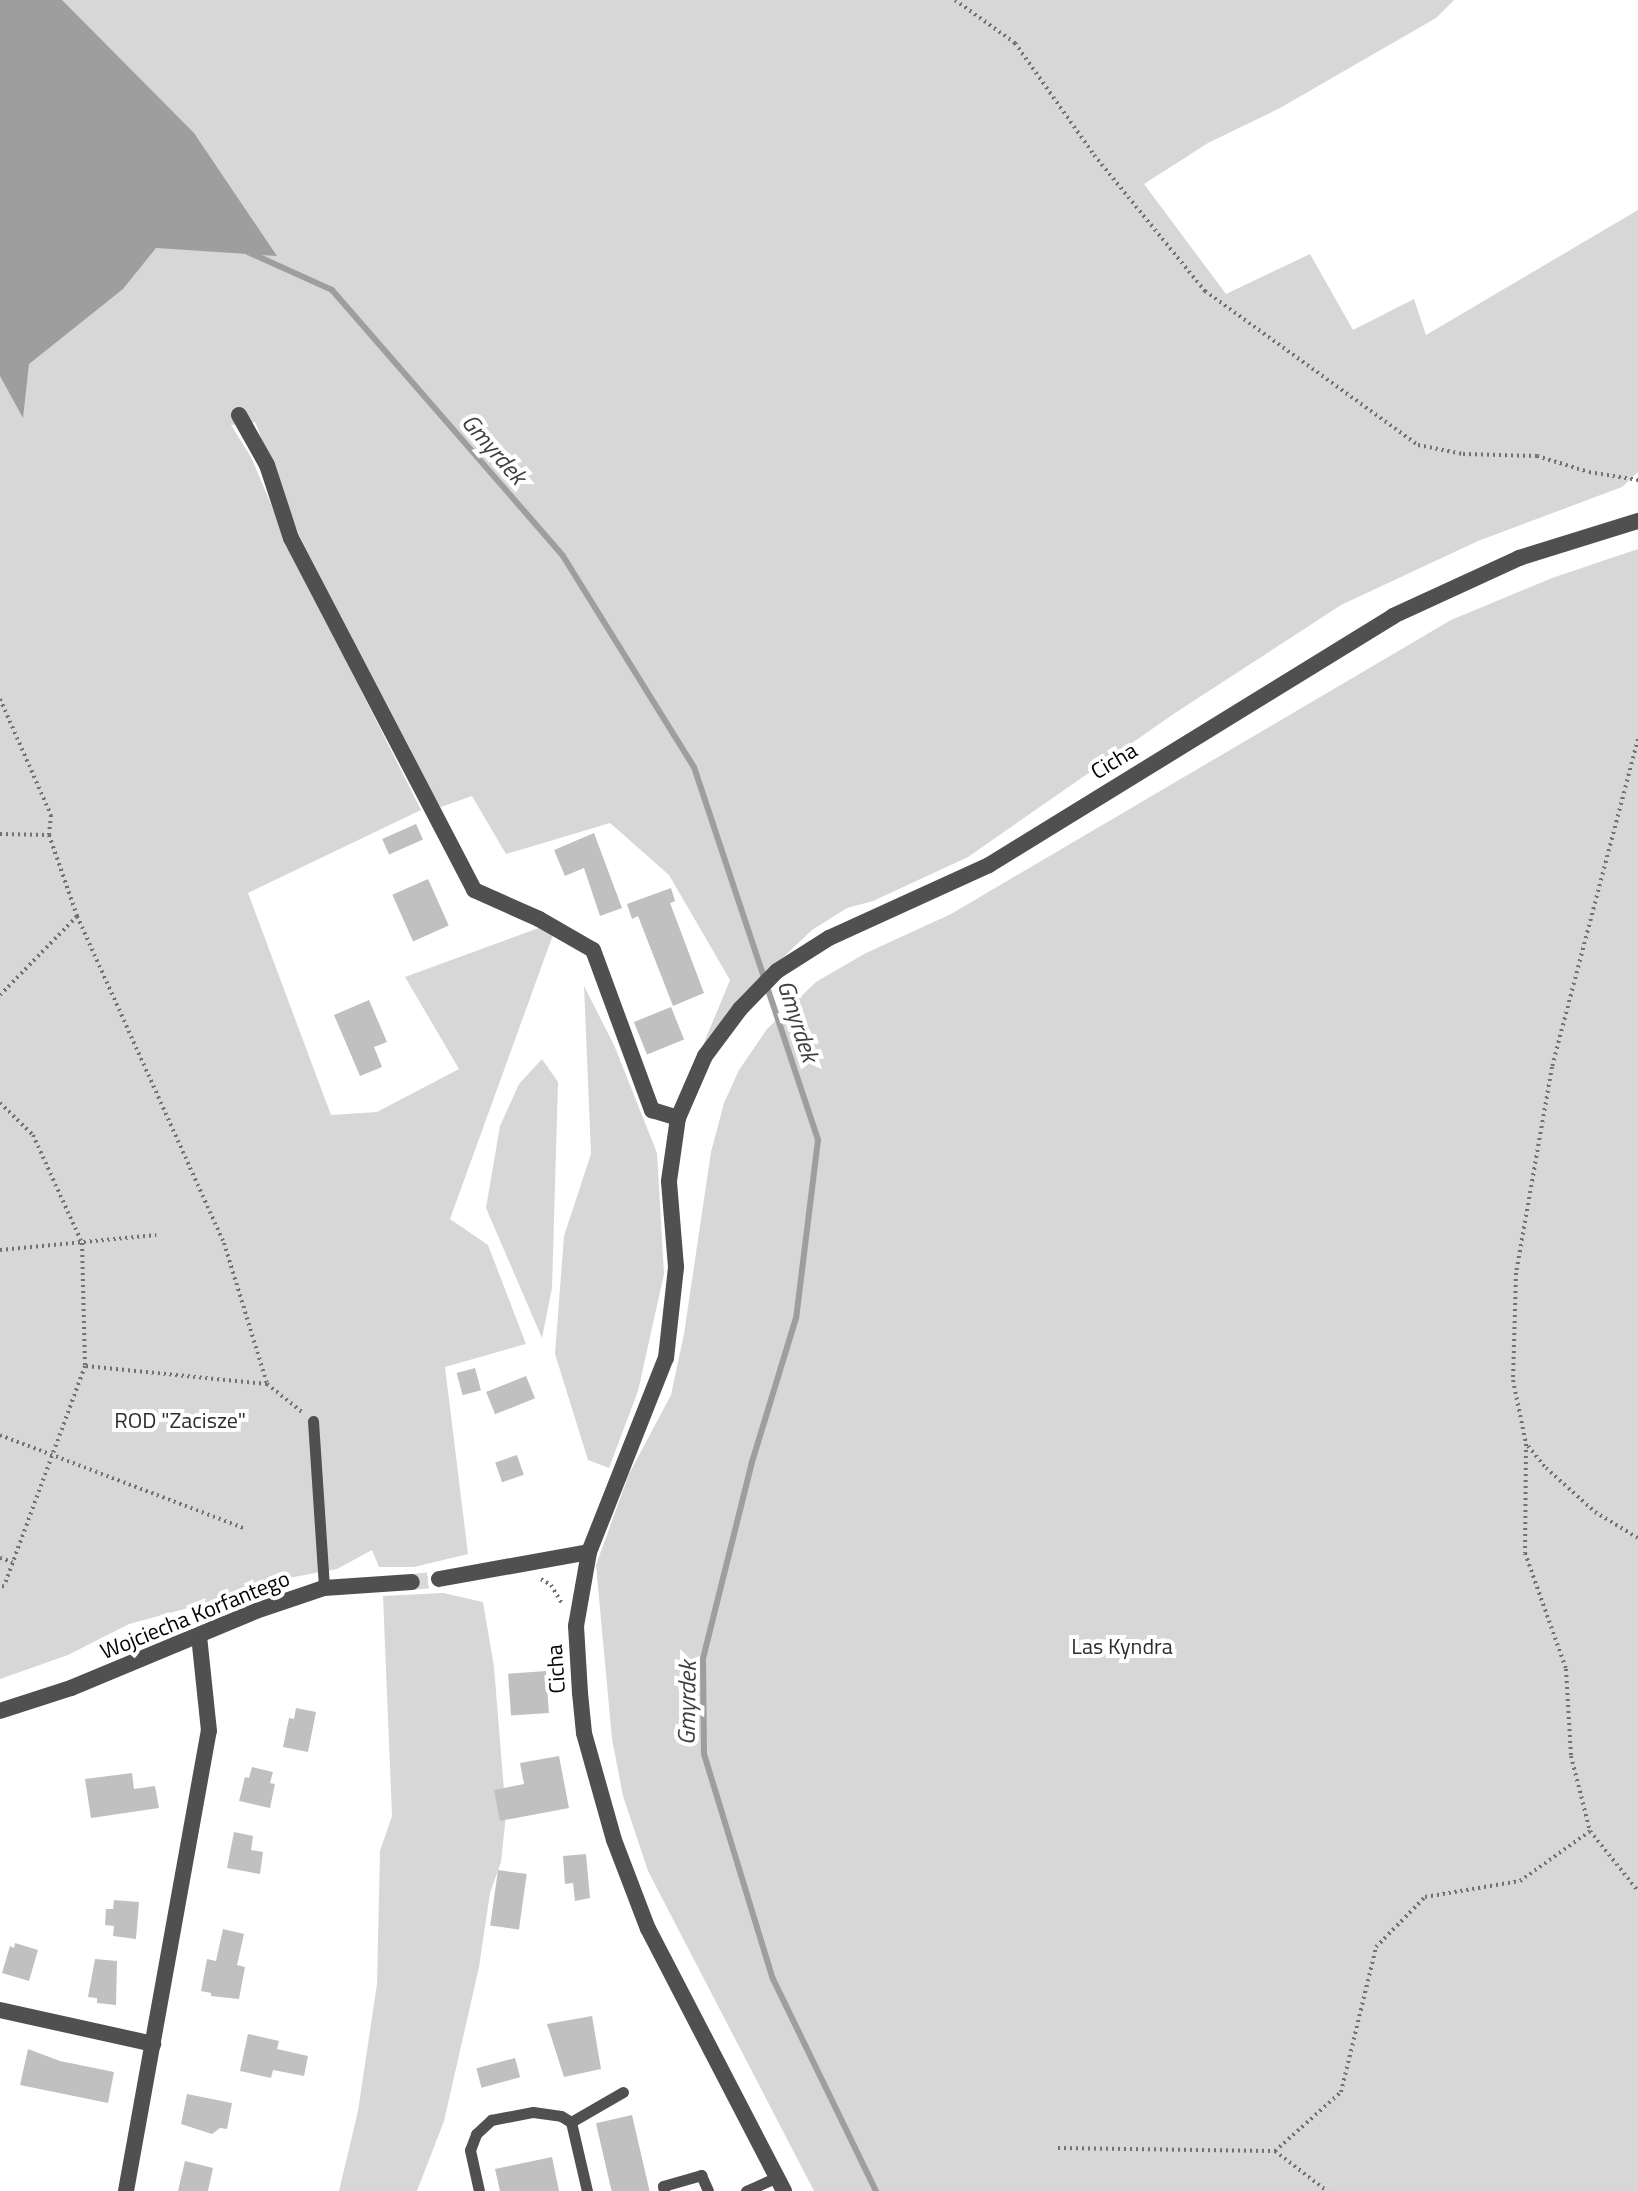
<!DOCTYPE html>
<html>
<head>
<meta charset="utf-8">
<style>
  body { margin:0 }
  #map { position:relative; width:1638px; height:2191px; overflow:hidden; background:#fff; font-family:"Titillium Web",sans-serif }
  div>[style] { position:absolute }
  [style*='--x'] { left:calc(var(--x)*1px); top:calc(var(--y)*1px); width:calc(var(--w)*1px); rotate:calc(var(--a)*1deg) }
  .green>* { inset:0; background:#d7d7d7 }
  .water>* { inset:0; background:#9e9e9e }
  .stream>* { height:6px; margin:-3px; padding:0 3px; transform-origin:3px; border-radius:3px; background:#9e9e9e }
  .building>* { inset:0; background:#c0c0c0; transform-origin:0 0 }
  .minor-tunnel>* { height:16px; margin-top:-8px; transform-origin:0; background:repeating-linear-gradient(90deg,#d9d9d9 0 16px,transparent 0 24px) }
  .path>* { height:4px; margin-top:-2px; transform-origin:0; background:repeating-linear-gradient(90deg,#727272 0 2px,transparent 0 6px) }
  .service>* { height:11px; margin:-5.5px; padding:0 5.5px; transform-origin:5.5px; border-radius:5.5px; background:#505050 }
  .minor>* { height:16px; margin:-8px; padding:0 8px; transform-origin:8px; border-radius:8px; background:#505050 }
  .tertiary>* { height:16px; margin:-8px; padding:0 8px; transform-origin:8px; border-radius:8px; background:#505050 }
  span { translate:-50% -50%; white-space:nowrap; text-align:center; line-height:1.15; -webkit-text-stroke:8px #fff; paint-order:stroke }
  .street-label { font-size:22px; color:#000 }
  .park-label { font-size:22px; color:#2e2e2e }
  .water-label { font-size:24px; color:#3f3f3f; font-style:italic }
</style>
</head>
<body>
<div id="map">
  <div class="green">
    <i style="clip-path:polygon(62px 0,1454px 0,1436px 18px,1280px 108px,1208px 143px,1144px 184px,1226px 294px,1310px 254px,1353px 330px,1414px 299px,1426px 335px,1638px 210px,1638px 472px,1622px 487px,1478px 541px,1341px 605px,1175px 713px,968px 857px,873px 901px,847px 908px,812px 930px,741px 997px,701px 1050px,730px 980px,669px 875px,610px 823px,506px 854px,472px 796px,438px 808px,300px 537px,255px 422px,231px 425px,251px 457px,289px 547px,421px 810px,248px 893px,331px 1115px,377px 1112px,459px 1069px,405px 977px,558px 921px,450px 1219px,488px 1245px,526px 1344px,445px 1367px,468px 1554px,414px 1567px,379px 1567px,372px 1550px,337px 1569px,256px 1584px,210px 1602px,129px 1624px,68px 1655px,0 1679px,0 362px,17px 368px,212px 180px)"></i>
    <i style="clip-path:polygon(1638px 549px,1638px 2191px,814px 2191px,648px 1871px,623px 1796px,612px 1739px,596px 1565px,629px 1474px,671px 1395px,684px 1334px,711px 1152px,724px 1103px,739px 1070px,767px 1029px,816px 982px,864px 954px,951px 914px,1451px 620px,1552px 578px)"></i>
    <i style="clip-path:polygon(584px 986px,614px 1045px,657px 1153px,664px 1274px,638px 1391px,609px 1468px,588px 1460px,555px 1354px,564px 1236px,591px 1154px)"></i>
    <i style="clip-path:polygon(542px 1059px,558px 1082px,552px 1288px,542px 1338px,486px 1208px,500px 1126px,519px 1084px)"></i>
    <i style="clip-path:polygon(443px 1593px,483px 1602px,494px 1667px,506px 1815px,501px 1862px,490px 1893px,479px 1967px,444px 2121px,417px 2191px,339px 2191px,358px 2111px,377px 1984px,380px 1851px,392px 1816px,383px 1596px)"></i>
  </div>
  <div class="water">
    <i style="clip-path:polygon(0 0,62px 0,194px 133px,277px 256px,156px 248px,123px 289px,29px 364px,23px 418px,0 376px)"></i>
  </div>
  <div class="stream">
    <i style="--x:248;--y:252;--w:92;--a:24.3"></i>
    <i style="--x:332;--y:290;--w:352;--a:49"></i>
    <i style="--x:563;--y:556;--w:248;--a:58.2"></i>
    <i style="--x:694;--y:767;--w:393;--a:71.6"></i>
    <i style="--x:818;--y:1140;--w:179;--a:97"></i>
    <i style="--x:796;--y:1318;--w:151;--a:107"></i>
    <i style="--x:752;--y:1462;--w:203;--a:104"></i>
    <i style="--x:703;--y:1659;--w:95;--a:89.4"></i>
    <i style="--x:704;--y:1754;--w:235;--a:73"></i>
    <i style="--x:773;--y:1979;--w:236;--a:64.1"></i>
  </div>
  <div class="building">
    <i style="left:416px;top:824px;width:17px;height:37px;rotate:66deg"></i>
    <i style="clip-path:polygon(594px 833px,622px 908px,600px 916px,584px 868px,565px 876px,554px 850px)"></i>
    <i style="left:428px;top:879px;width:51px;height:39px;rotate:66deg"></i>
    <i style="clip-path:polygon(671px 888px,675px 901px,666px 905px,670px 903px,704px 993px,673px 1006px,638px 916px,632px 919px,627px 904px)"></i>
    <i style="clip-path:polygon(369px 1000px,387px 1042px,374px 1047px,382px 1067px,360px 1076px,334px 1015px)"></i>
    <i style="left:671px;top:1007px;width:35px;height:40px;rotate:68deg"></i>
    <i style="left:475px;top:1368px;width:23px;height:19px;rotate:75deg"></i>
    <i style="left:526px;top:1376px;width:24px;height:43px;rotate:68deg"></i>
    <i style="left:517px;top:1455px;width:21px;height:23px;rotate:71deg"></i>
    <i style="left:546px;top:1671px;width:42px;height:38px;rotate:86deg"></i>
    <i style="clip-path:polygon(296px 1708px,316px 1712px,308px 1752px,283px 1747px,289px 1718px,294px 1719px)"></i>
    <i style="clip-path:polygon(559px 1756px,569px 1808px,500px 1821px,494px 1790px,524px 1784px,520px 1763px)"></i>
    <i style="clip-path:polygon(252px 1767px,273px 1772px,270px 1783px,275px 1784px,270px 1808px,239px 1801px,245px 1777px,249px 1778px)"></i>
    <i style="clip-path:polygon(132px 1773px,134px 1789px,155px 1786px,159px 1808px,91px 1818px,85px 1779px)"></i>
    <i style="clip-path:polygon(234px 1832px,253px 1836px,251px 1850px,263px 1852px,260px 1874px,227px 1868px)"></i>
    <i style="clip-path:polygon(586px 1854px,590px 1898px,575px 1901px,573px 1883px,565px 1884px,563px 1856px)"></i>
    <i style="left:498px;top:1870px;width:29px;height:56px;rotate:8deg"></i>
    <i style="clip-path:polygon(114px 1900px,139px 1902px,136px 1939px,113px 1936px,114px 1926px,105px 1925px,106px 1909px,113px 1909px)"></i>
    <i style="clip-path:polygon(223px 1929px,244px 1934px,237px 1965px,245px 1967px,239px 1999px,211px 1996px,211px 1993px,201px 1991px,207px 1959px,216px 1961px)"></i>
    <i style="clip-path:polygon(15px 1943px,38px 1950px,29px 1981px,2px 1973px,10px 1946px,14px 1948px)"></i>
    <i style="clip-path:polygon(95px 1959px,117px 1961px,116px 2005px,97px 2003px,97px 1998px,88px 1997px)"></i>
    <i style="clip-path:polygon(592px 2016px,601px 2069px,564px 2077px,547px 2024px)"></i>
    <i style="clip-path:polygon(248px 2034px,279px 2041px,277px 2049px,308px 2056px,304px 2076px,273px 2070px,271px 2078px,240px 2071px)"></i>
    <i style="clip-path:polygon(28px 2049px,60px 2061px,114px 2072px,108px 2103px,20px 2085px)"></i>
    <i style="left:515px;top:2058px;width:20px;height:40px;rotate:75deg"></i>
    <i style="clip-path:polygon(187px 2094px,232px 2103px,227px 2129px,220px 2128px,212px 2134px,181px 2124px)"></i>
    <i style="left:632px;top:2115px;width:78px;height:37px;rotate:77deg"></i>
    <i style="clip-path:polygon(552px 2157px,559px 2191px,500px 2191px,495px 2169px)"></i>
    <i style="clip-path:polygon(185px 2161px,213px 2168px,208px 2191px,178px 2191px)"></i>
  </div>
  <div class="minor-tunnel">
    <i style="--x:412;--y:1582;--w:27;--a:-6"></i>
  </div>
  <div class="path">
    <i style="--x:955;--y:0;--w:74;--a:35.6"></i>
    <i style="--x:1015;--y:43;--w:137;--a:54.8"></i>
    <i style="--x:1094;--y:155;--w:176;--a:50.8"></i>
    <i style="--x:1205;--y:291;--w:263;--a:35.9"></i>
    <i style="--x:1418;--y:445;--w:46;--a:11.3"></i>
    <i style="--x:1463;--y:454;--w:74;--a:1.5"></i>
    <i style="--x:1537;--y:456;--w:54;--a:17.1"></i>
    <i style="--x:1589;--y:472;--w:50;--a:9.3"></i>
    <i style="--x:0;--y:699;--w:127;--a:66.3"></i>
    <i style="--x:51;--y:815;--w:20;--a:96"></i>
    <i style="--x:49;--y:835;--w:86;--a:70.9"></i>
    <i style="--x:77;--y:916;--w:359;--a:65.8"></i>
    <i style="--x:224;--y:1243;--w:147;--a:73"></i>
    <i style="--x:267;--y:1384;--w:45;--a:38.7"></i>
    <i style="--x:1638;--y:739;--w:339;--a:104.7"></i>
    <i style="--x:1552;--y:1067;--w:209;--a:99.9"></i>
    <i style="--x:1516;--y:1273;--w:107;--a:91.6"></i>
    <i style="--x:1513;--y:1380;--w:65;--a:78.5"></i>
    <i style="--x:1526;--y:1444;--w:109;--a:90.5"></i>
    <i style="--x:1525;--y:1553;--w:123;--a:70.5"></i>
    <i style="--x:1566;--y:1669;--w:87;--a:86.7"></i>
    <i style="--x:1571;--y:1756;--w:77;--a:75.8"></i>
    <i style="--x:1590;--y:1831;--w:77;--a:51.3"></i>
    <i style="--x:0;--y:834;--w:49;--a:1.2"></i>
    <i style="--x:0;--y:995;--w:110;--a:-45.7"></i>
    <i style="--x:0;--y:1103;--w:46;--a:44.1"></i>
    <i style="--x:33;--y:1135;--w:119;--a:65.6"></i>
    <i style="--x:82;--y:1243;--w:123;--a:88.6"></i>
    <i style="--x:85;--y:1366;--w:234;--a:110.2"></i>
    <i style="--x:4;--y:1586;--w:4;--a:166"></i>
    <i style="--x:0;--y:1250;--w:157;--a:-5.5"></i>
    <i style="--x:86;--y:1366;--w:182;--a:5.7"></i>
    <i style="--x:0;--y:1435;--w:263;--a:20.9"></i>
    <i style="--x:1528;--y:1446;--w:28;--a:51"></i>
    <i style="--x:1546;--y:1468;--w:66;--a:41.9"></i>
    <i style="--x:1595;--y:1512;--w:50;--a:31.2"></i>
    <i style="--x:0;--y:1558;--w:13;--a:18"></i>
    <i style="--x:541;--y:1579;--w:12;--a:31"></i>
    <i style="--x:551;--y:1585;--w:23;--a:59"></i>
    <i style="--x:1058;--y:2148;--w:217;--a:0.8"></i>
    <i style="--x:1275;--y:2151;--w:89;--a:-41.8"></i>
    <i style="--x:1341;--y:2092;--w:149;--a:-76.4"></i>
    <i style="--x:1376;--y:1947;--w:70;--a:-45.6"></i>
    <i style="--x:1425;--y:1897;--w:96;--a:-9.6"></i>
    <i style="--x:1520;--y:1881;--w:86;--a:-35.5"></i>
    <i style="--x:1275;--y:2151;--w:66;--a:37.6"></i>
  </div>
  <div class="service">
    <i style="--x:313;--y:1421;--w:167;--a:86.2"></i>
    <i style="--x:479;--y:2191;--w:42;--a:-102.4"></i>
    <i style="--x:470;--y:2150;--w:17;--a:-69"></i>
    <i style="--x:476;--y:2134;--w:21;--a:-43"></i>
    <i style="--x:491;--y:2120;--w:43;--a:-10.8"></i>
    <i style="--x:533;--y:2112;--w:28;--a:8"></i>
    <i style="--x:561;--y:2116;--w:12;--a:31"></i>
    <i style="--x:587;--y:2191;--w:71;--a:-103.1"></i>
    <i style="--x:571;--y:2122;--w:60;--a:-30"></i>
    <i style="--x:664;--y:2191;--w:5;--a:-101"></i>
    <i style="--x:663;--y:2186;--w:40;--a:-16"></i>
    <i style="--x:701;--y:2175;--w:17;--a:66"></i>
    <i style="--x:746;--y:2191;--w:34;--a:-24"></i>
  </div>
  <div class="minor">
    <i style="--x:239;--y:415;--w:57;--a:60.8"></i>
    <i style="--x:267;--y:465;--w:77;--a:71.8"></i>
    <i style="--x:291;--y:538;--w:397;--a:62.5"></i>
    <i style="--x:474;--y:890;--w:71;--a:24"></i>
    <i style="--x:539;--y:919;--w:62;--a:29.9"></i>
    <i style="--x:593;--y:950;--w:171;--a:69.8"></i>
    <i style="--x:652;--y:1110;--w:27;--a:17"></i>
    <i style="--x:439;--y:1579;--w:152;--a:-10.2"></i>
    <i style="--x:0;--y:1711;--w:75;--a:-17.9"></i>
    <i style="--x:71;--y:1688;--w:200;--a:-22.6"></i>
    <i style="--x:256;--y:1611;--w:72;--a:-18.7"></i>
    <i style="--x:324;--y:1588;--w:88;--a:-3.9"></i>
    <i style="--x:0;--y:2010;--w:157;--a:12.5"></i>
    <i style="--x:126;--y:2191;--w:467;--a:-79.8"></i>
    <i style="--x:209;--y:1731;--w:96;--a:-96"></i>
  </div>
  <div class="tertiary">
    <i style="--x:784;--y:2191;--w:295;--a:-117.4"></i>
    <i style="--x:648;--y:1929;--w:95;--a:-110.9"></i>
    <i style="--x:614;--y:1840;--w:111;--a:-105.7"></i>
    <i style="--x:584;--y:1733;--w:40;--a:-95.7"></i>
    <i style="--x:580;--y:1693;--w:67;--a:-93.4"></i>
    <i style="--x:576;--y:1626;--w:75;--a:-80"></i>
    <i style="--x:589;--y:1552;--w:209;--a:-68.4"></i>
    <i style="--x:666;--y:1358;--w:92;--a:-83.7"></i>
    <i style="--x:676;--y:1267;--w:86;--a:-94.7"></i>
    <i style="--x:669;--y:1181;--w:64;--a:-81.9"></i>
    <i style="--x:678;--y:1118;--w:68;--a:-66.5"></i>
    <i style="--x:705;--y:1056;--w:59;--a:-53.3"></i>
    <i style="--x:740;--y:1009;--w:53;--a:-45.8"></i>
    <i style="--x:777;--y:971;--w:62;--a:-32.4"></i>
    <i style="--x:829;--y:938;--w:176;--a:-24.5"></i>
    <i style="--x:989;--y:865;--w:475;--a:-31.6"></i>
    <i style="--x:1393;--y:616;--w:139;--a:-24.7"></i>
    <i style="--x:1519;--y:558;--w:125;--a:-17.3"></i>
  </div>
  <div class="street-label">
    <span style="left:1114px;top:761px;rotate:-31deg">Cicha</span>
    <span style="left:195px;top:1615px;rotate:-22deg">Wojciecha Korfantego</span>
    <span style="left:556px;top:1669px;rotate:-94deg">Cicha</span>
  </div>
  <div class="park-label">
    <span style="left:180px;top:1421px">ROD "Zacisze"</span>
    <span style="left:1122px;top:1647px">Las Kyndra</span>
  </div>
  <div class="water-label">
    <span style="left:494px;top:449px;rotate:49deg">Gmyrdek</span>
    <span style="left:798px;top:1021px;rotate:72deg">Gmyrdek</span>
    <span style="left:687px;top:1703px;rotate:-89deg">Gmyrdek</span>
  </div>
</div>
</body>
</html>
